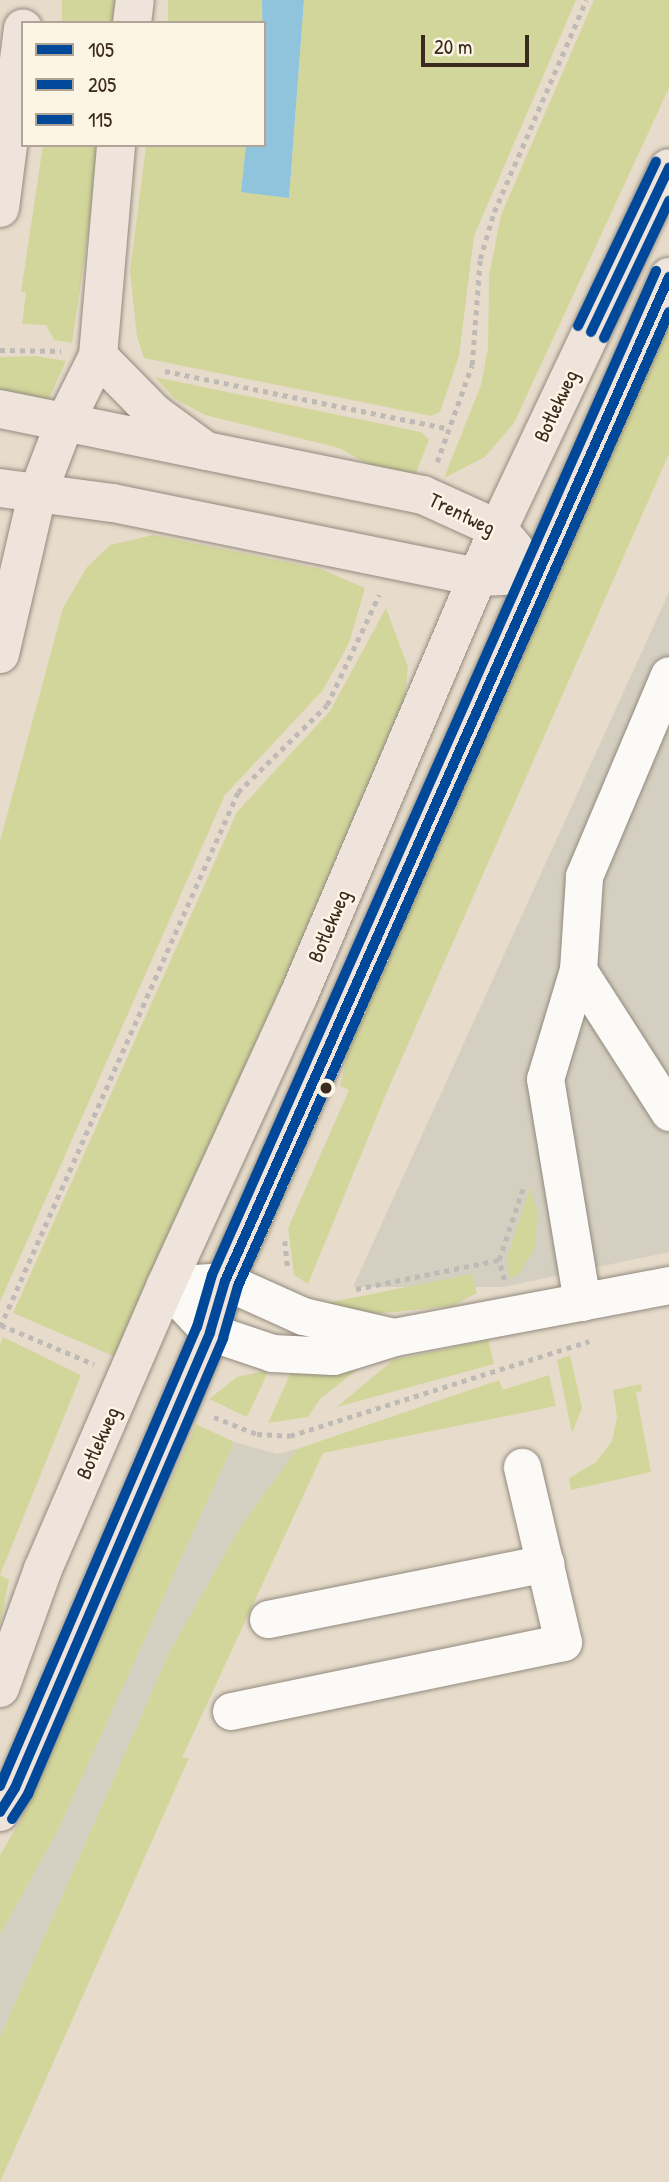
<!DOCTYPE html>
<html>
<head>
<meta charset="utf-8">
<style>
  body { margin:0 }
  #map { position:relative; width:669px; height:2182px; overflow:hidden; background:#e7dccb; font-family:"Patrick Hand",sans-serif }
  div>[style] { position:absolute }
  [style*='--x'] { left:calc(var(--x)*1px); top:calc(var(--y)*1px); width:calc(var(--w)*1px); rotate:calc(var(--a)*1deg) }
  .industrial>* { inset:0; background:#d5cfc1 }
  .green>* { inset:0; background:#d3d69b; transform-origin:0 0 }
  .water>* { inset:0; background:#8fc4dc }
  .path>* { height:4.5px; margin-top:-2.25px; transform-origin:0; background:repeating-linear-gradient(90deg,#bebbb7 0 5px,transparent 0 10px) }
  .roads { filter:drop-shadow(0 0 2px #928a7f) drop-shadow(0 0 2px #928a7f) }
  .minor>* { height:37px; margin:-18.5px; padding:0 18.5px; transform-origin:18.5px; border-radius:18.5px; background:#fbfaf7 }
  .major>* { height:38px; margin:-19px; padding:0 19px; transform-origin:19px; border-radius:19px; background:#eee4dc }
  .highway>* { height:38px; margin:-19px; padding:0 19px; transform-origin:19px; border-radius:19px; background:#eee4dc }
  .bus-1>* { height:10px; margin:-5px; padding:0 5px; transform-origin:5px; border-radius:5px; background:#004899 }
  .bus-2>* { height:10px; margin:-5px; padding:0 5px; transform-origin:5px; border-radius:5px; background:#004899 }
  .bus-3>* { height:10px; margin:-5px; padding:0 5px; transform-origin:5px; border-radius:5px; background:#004899 }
  .dots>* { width:19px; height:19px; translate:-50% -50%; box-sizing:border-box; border:4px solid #fcf5e5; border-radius:50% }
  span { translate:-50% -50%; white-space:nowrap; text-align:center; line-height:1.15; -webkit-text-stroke:5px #fcf5e5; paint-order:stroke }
  .street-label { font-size:21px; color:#3b2a1e }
  .legend { position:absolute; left:21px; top:21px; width:245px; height:126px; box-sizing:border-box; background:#fcf5e5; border:2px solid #afa495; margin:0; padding:9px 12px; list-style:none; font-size:21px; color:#3b2a1e }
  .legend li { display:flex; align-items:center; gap:14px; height:35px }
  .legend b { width:35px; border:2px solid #afa495 }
  .scale { position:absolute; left:421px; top:35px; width:108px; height:32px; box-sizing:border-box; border:4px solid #3b2a1e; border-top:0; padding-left:9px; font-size:21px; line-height:24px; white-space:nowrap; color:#3b2a1e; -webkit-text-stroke:5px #fcf5e5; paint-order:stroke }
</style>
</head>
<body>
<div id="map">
  <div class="industrial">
    <i style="clip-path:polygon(669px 592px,669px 1252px,503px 1287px,353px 1287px)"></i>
    <i style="clip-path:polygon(234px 1442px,277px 1454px,297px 1449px,239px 1529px,170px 1651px,0 2037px,0 1935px,59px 1828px)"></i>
  </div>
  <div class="green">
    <i style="left:62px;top:0;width:60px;height:23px"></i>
    <i style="left:168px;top:0;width:94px;height:23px"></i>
    <i style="clip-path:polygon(304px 0,576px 0,474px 236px,459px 356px,440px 412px,431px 416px,144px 358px,137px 337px,130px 272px,146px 145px,246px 145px,241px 191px,289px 198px)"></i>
    <i style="clip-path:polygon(594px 0,669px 0,669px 88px,514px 423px,485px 457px,444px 478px,481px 385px,488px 348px,489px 276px,501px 215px)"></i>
    <i style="clip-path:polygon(43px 145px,101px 145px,72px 343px,54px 340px,46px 325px,22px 324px,26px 293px,21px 292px)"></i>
    <i style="clip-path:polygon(669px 308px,669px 454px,386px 1094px,308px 1284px,294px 1275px,288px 1228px,349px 1090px,340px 1086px,358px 1006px)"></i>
    <i style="clip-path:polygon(36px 356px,66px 361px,48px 401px,0 396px,0 357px)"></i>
    <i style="clip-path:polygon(155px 377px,421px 432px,429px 440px,413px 480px,390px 476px,339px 448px,205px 415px,175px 399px)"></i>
    <i style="clip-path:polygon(153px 535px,321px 569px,365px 588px,349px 643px,323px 690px,225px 795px,0 1302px,0 841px,63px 608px,87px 567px,110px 545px)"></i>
    <i style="clip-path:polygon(386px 608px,408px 667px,403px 712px,118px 1358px,13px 1313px,237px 812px,330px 711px)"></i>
    <i style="clip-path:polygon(530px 1188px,537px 1211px,536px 1246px,519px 1274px,509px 1279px,507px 1258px)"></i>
    <i style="clip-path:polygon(472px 1274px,477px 1293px,452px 1306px,353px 1316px,321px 1304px)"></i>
    <i style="clip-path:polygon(3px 1337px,81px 1375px,0 1575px,9px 1580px,0 1626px,0 1344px)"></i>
    <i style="clip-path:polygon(488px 1340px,494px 1364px,337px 1407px,393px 1360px)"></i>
    <i style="clip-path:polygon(570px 1355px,582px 1408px,572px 1433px,557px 1360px)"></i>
    <i style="clip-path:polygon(364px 1364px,320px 1399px,308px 1417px,268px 1423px,291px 1372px)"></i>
    <i style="clip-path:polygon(269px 1370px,247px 1417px,209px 1399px,237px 1377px)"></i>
    <i style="clip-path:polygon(549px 1375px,556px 1406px,323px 1453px,182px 1758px,189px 1758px,0 2182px,0 2037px,170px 1651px,239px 1529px,297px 1449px,499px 1380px,503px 1390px)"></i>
    <i style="clip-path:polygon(641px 1384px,642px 1391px,636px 1392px,651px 1472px,571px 1490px,569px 1478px,596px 1462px,612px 1441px,617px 1417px,613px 1390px)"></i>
    <i style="clip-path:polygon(196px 1424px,234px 1442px,59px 1828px,0 1935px,0 1855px,19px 1823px)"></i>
  </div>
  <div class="water">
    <i style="clip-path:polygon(262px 0,304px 0,289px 198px,241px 192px,246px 145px,264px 145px)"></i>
  </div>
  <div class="path">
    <i style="--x:0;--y:350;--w:61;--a:0.9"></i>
    <i style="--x:165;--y:371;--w:290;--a:11.5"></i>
    <i style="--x:437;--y:462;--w:103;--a:-70.2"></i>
    <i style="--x:472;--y:365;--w:106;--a:-85.7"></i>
    <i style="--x:480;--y:259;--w:49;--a:-73.4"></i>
    <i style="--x:494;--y:212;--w:231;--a:-66.5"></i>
    <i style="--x:285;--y:1241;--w:29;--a:84"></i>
    <i style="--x:504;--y:1280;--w:21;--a:-104"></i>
    <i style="--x:499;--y:1260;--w:79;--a:-71.6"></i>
    <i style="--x:356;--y:1289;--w:146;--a:-11.5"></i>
    <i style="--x:1;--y:1325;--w:101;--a:22.8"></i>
    <i style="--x:0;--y:1327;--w:586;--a:-66.02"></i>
    <i style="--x:238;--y:792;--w:124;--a:-44.3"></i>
    <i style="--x:327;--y:705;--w:122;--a:-64.7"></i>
    <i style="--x:214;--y:1417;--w:46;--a:21.6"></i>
    <i style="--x:257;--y:1434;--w:33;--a:3"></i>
    <i style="--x:290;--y:1436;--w:314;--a:-17.6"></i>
  </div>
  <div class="roads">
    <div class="minor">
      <i style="--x:578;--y:970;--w:169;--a:57.3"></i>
      <i style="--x:166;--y:1285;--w:64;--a:46.9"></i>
      <i style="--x:210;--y:1332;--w:65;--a:18.7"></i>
      <i style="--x:272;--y:1353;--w:61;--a:2.8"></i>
      <i style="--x:333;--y:1356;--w:64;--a:-17.3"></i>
      <i style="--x:394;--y:1337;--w:280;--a:-10.7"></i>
      <i style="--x:166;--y:1285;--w:59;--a:-3.9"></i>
      <i style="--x:225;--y:1281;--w:85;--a:24.2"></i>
      <i style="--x:303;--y:1316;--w:92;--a:13.1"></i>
      <i style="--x:582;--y:1302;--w:226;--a:-99.4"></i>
      <i style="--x:545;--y:1079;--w:114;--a:-73.2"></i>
      <i style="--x:578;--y:970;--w:94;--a:-86.3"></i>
      <i style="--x:584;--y:876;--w:218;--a:-67.1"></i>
      <i style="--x:268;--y:1619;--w:283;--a:-11.4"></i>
      <i style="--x:231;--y:1711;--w:339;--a:-11.7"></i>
      <i style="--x:563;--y:1642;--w:180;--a:-103.2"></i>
    </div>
    <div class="major">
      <i style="--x:0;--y:409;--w:432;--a:11.5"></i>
      <i style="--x:423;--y:495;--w:82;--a:24.4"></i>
      <i style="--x:498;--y:529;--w:26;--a:50"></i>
      <i style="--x:0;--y:488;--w:114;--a:7.6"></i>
      <i style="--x:113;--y:503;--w:371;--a:11.5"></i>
      <i style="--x:477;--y:577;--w:26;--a:-2"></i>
      <i style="--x:0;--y:1688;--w:127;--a:-70.1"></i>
      <i style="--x:43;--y:1569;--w:309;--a:-66.6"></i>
      <i style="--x:166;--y:1285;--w:317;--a:-65.4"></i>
      <i style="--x:298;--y:997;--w:509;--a:-66.86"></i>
      <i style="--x:498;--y:529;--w:399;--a:-64.7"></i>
      <i style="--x:0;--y:1812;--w:28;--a:-58"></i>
      <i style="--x:15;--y:1788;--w:496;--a:-66.8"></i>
      <i style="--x:210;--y:1332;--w:53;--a:-73.6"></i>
      <i style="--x:225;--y:1281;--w:1098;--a:-66.14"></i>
    </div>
    <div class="highway">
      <i style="--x:132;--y:23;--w:23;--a:-83"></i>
      <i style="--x:0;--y:208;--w:181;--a:-82.7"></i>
      <i style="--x:98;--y:356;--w:80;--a:45.5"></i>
      <i style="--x:154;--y:413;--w:64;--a:36.2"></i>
      <i style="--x:0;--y:654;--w:163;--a:-76.9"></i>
      <i style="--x:37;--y:495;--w:78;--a:-69"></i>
      <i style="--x:65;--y:422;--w:74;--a:-63.4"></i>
      <i style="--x:98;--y:356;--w:212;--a:-85.1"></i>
    </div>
  </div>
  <div class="bus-1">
    <i style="--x:591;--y:332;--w:182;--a:-64.6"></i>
    <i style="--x:0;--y:1812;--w:28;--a:-58"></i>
    <i style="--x:15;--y:1788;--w:496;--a:-66.8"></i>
    <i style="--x:210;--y:1332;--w:53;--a:-73.6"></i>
    <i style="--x:225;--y:1281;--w:1098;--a:-66.14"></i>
  </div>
  <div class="bus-2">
    <i style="--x:604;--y:338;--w:152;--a:-64.6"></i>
    <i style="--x:12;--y:1819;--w:30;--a:-57"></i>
    <i style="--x:28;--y:1794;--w:496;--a:-66.8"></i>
    <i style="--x:223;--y:1338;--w:54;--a:-73.9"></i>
    <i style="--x:238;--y:1286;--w:1065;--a:-66.13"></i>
  </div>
  <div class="bus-3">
    <i style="--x:578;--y:326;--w:182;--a:-64.6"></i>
    <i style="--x:0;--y:1786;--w:499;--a:-66.8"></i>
    <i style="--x:197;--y:1327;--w:54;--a:-73.9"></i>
    <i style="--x:212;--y:1275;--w:1098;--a:-66.14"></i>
  </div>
  <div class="dots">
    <i style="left:326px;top:1088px;background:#3b2a1e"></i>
  </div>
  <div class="street-label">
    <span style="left:556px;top:406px;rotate:-65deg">Botlekweg</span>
    <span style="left:462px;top:514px;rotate:26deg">Trentweg</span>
    <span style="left:329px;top:926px;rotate:-67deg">Botlekweg</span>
    <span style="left:98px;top:1443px;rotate:-66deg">Botlekweg</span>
  </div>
  <ul class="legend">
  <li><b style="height:9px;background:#004899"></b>105</li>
  <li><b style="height:9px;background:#004899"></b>205</li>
  <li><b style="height:9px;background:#004899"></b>115</li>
  </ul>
  <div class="scale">20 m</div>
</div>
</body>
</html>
